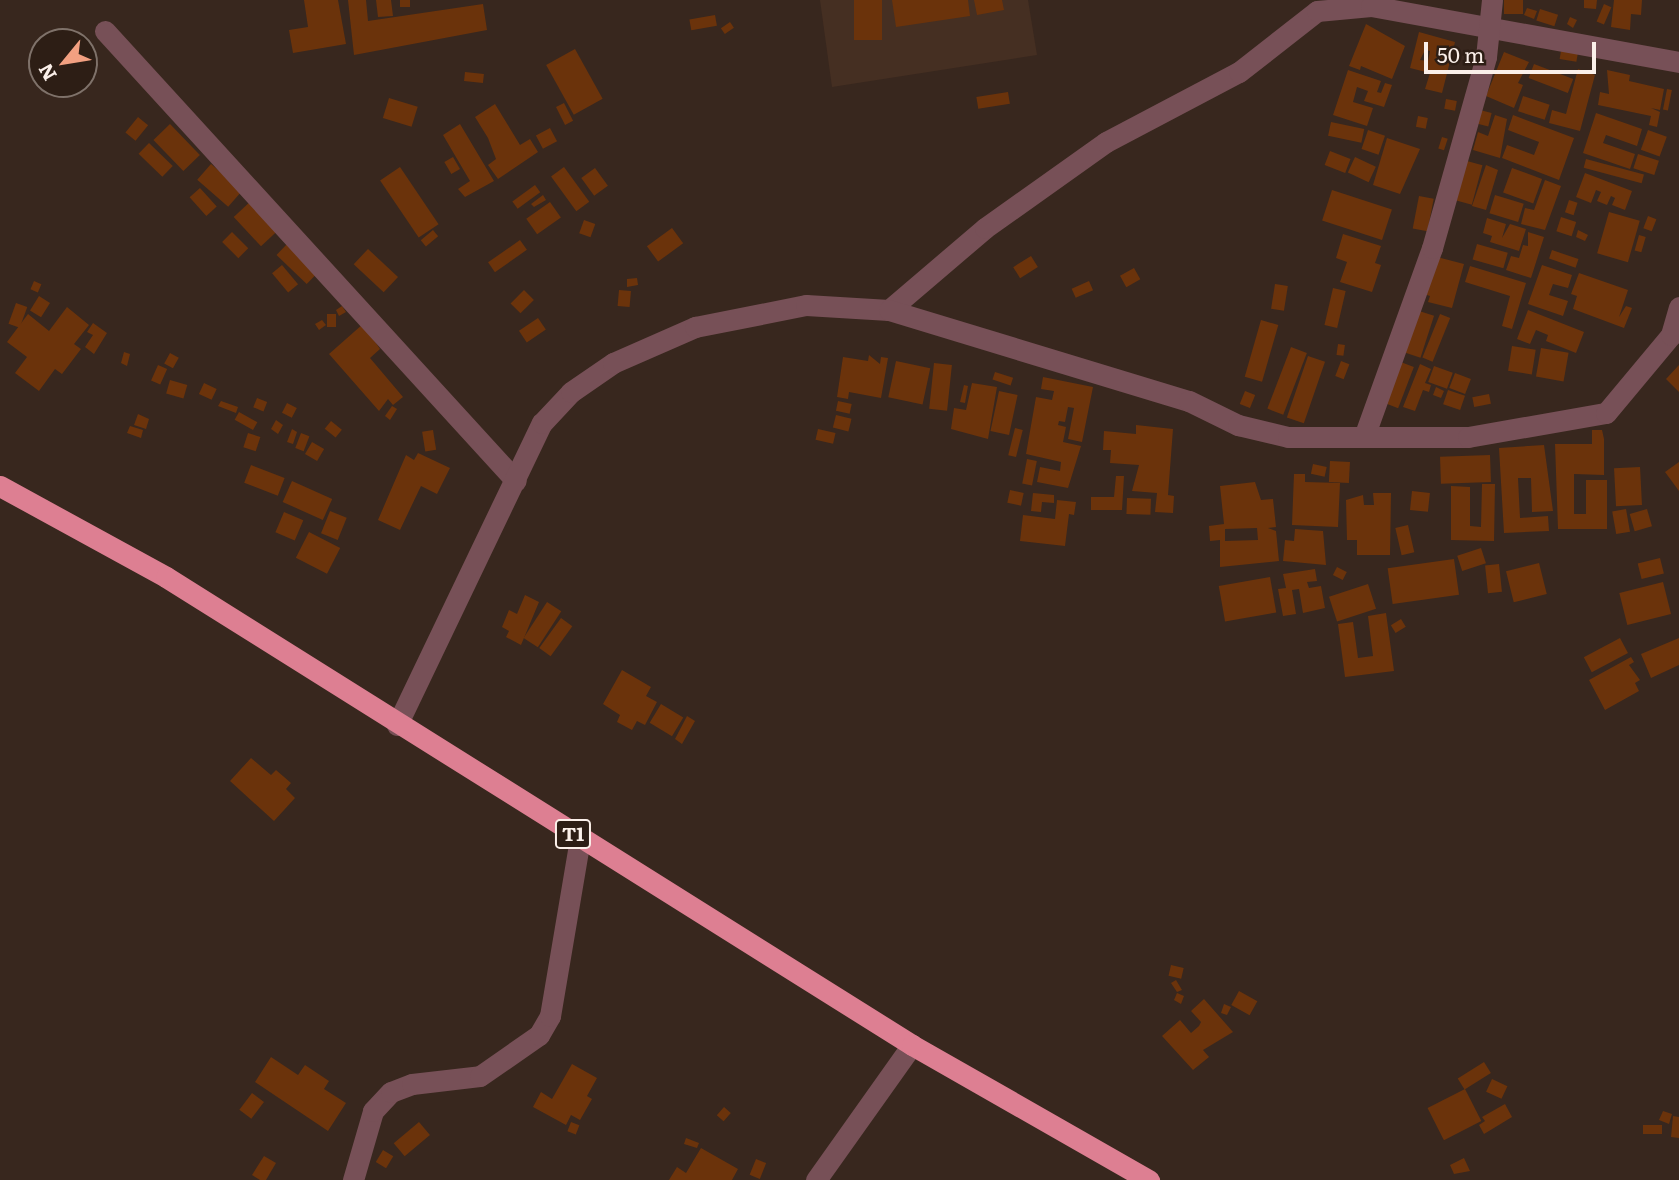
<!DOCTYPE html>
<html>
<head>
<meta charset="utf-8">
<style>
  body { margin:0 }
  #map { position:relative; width:1679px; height:1180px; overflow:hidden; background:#38271e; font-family:Literata,serif }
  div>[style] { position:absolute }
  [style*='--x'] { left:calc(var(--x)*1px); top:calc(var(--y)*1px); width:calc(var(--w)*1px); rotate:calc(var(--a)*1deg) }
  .built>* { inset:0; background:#452f22 }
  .building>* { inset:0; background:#6b330b; transform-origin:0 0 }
  .street>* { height:21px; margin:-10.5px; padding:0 10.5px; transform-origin:10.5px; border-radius:10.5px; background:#775057 }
  .highway>* { height:21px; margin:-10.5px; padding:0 10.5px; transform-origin:10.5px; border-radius:10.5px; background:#dd7f92 }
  span { translate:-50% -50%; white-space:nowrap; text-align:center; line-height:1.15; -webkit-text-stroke:7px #2d1e15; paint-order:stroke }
  .shield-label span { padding:2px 5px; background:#2d1e15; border:2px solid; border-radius:5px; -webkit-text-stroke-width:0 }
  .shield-label { font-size:19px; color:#fbf0ea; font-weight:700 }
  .north { position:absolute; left:28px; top:28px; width:70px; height:70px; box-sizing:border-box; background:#2d1e15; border:2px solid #7f726a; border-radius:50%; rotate:240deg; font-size:19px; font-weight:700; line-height:28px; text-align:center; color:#fbf0ea }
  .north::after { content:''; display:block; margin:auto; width:24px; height:32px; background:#f2a081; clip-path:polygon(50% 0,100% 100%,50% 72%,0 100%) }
  .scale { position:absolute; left:1424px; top:42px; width:172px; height:32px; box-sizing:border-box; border:4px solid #fbf0ea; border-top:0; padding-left:9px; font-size:21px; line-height:24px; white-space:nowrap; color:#fbf0ea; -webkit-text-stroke:5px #2d1e15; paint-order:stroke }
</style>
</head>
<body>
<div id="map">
  <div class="built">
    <i style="clip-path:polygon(820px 0,1028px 0,1037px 55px,832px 87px)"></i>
  </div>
  <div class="building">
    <i style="clip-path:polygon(304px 0,338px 0,346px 44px,293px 53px,289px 30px,308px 27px)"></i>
    <i style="clip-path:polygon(348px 0,366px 0,368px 21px,483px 4px,487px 30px,354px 55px)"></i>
    <i style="clip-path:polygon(376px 0,391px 0,393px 16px,378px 17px)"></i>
    <i style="left:400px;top:0;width:10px;height:7px"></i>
    <i style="left:854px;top:0;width:28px;height:40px"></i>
    <i style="clip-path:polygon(892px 0,968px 0,970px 16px,896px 27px)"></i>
    <i style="clip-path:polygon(974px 0,1002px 0,1004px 10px,977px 15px)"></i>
    <i style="left:1504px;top:0;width:19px;height:14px"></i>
    <i style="clip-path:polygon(1584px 0,1597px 0,1596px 9px,1584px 8px)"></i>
    <i style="clip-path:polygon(1614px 0,1642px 0,1641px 15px,1631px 14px,1630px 30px,1611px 27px)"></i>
    <i style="left:1604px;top:4px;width:8px;height:19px;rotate:23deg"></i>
    <i style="clip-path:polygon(1527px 8px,1537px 11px,1534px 19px,1524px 15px)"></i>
    <i style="left:1540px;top:9px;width:19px;height:12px;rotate:18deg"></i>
    <i style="left:715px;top:15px;width:11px;height:26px;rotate:80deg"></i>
    <i style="clip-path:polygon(1570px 17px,1577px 20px,1573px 28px,1567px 24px)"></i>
    <i style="left:730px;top:22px;width:7px;height:11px;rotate:56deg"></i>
    <i style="clip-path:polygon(1366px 24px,1405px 46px,1392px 79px,1361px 66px,1360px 70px,1349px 66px)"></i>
    <i style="clip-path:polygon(evenodd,1419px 32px,1455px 42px,1442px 93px,1425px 89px,1430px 73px,1410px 68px,1419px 32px,1425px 50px,1430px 51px,1428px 61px,1420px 60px,1425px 50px)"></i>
    <i style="left:575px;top:49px;width:57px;height:33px;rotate:61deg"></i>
    <i style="left:1561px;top:51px;width:17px;height:8px;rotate:10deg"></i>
    <i style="clip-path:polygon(1504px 52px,1529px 62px,1518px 83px,1523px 85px,1514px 108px,1486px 96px)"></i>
    <i style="left:1534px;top:64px;width:42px;height:15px;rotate:21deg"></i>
    <i style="clip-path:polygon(1578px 69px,1595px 75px,1580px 131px,1549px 123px,1552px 110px,1566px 114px)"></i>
    <i style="clip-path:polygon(1348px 70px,1381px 81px,1377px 92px,1381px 93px,1385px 83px,1392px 85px,1384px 107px,1364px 101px,1368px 91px,1357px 87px,1353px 102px,1373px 108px,1367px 126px,1333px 115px)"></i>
    <i style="clip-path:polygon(1607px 70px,1630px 75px,1629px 81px,1664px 89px,1660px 110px,1651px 108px,1660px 112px,1657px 127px,1649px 125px,1651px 116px,1598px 105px,1600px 92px,1609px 94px)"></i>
    <i style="left:465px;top:72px;width:19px;height:9px;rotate:6deg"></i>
    <i style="left:1667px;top:89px;width:5px;height:21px;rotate:11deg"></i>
    <i style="left:1008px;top:92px;width:12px;height:32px;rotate:81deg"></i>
    <i style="left:1523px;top:96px;width:28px;height:16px;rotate:18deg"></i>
    <i style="left:389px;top:98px;width:30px;height:21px;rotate:17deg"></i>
    <i style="left:1446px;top:99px;width:11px;height:10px;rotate:10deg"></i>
    <i style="left:564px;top:103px;width:20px;height:9px;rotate:63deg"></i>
    <i style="clip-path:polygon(495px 104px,520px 145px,530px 139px,538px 152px,498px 179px,488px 165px,496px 159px,488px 138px,475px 117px)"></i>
    <i style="left:1480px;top:110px;width:12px;height:14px;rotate:14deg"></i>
    <i style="clip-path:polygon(1596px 113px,1642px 129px,1637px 146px,1606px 135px,1603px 143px,1635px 154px,1630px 169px,1583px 153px)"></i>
    <i style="clip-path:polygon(1495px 115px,1507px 119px,1500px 158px,1473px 150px,1478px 132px,1488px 136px)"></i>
    <i style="clip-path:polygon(1513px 115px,1574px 138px,1559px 180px,1502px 158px,1507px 145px,1534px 155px,1539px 142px,1508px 130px)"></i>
    <i style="left:1418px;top:116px;width:10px;height:11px;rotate:11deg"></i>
    <i style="left:138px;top:117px;width:13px;height:20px;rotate:39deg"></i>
    <i style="left:1331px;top:122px;width:34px;height:14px;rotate:12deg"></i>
    <i style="left:170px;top:124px;width:43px;height:23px;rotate:46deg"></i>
    <i style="clip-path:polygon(460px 124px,494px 181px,465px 197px,458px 189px,470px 181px,443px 135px)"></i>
    <i style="left:550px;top:128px;width:15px;height:16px;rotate:62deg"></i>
    <i style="left:1368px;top:130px;width:18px;height:20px;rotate:19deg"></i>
    <i style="left:1648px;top:130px;width:20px;height:21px;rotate:20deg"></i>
    <i style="left:1442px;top:137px;width:6px;height:12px;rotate:18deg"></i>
    <i style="clip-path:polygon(1387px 138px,1420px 149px,1400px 194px,1373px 185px)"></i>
    <i style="left:149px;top:143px;width:33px;height:15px;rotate:44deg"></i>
    <i style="left:1330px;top:151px;width:22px;height:15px;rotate:21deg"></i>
    <i style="left:1638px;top:154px;width:22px;height:15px;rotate:18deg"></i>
    <i style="left:453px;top:157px;width:14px;height:10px;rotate:60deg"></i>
    <i style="left:1355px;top:157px;width:23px;height:17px;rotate:25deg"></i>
    <i style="left:1586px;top:159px;width:60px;height:9px;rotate:15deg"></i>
    <i style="left:1467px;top:161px;width:16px;height:41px;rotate:15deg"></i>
    <i style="left:211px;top:164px;width:41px;height:21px;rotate:41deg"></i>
    <i style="clip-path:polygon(1486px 165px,1498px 170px,1486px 210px,1472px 206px)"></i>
    <i style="left:400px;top:167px;width:69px;height:24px;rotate:56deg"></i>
    <i style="left:564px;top:167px;width:43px;height:16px;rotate:54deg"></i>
    <i style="left:595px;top:168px;width:22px;height:17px;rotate:54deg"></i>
    <i style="left:1512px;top:168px;width:32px;height:26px;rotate:20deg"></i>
    <i style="clip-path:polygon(1585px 173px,1632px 191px,1625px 210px,1612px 205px,1615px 198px,1611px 196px,1607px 205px,1597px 201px,1601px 192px,1596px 190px,1591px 203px,1576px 197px)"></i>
    <i style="clip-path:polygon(1545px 180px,1561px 186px,1545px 230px,1521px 224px,1525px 208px,1534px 210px)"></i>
    <i style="left:535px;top:185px;width:9px;height:28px;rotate:54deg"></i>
    <i style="left:200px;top:188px;width:25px;height:14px;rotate:48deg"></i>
    <i style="left:1332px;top:190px;width:63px;height:32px;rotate:18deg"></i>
    <i style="clip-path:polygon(543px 195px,546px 200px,534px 207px,531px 204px)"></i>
    <i style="left:1495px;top:195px;width:30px;height:19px;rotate:17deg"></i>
    <i style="left:1419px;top:196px;width:15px;height:33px;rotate:11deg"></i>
    <i style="left:252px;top:200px;width:40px;height:25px;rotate:47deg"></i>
    <i style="left:1569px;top:200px;width:9px;height:13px;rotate:18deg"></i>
    <i style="left:550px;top:202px;width:19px;height:29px;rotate:55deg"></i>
    <i style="left:1609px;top:212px;width:32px;height:43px;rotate:16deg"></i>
    <i style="left:1648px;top:216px;width:9px;height:13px;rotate:21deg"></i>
    <i style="left:1561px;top:217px;width:16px;height:15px;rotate:18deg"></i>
    <i style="clip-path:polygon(1487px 218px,1506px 224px,1502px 238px,1510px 224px,1526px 229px,1519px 251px,1490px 242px,1492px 236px,1483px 233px)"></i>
    <i style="left:584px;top:220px;width:12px;height:14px;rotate:20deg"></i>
    <i style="left:672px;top:228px;width:19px;height:31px;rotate:54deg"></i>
    <i style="left:433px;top:230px;width:8px;height:16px;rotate:50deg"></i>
    <i style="clip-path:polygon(1578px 230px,1588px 235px,1585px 241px,1576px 237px)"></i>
    <i style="left:232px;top:232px;width:23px;height:14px;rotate:45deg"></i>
    <i style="clip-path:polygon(1528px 232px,1544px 237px,1531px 278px,1506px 270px,1511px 256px,1519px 258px,1523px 245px,1528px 246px)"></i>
    <i style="clip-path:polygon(1343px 234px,1381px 246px,1375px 263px,1381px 265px,1372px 292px,1340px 282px,1347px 262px,1336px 258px)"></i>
    <i style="left:1639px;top:235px;width:7px;height:16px;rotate:16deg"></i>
    <i style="left:520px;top:240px;width:12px;height:39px;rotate:55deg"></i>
    <i style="left:289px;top:242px;width:42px;height:18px;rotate:44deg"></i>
    <i style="left:1477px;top:244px;width:32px;height:16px;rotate:16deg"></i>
    <i style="left:368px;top:249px;width:41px;height:21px;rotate:43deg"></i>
    <i style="left:1552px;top:250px;width:28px;height:9px;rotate:19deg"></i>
    <i style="left:1031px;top:256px;width:13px;height:21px;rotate:58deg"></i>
    <i style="clip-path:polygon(1437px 257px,1464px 264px,1452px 308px,1428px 302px,1430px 296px,1424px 294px)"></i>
    <i style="left:282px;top:265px;width:25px;height:13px;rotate:50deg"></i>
    <i style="clip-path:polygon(1542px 265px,1572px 275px,1568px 288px,1553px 284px,1549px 295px,1568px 301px,1563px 316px,1528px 304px)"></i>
    <i style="clip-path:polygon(1470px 266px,1526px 283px,1512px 329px,1502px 326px,1510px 296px,1465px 282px)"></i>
    <i style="left:1134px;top:268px;width:13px;height:16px;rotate:61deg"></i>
    <i style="clip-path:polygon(1579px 273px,1628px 290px,1619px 317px,1626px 306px,1632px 308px,1624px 328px,1573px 309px,1577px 296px,1571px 294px)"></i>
    <i style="clip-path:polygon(637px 278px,638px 285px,627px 287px,627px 279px)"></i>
    <i style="left:34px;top:281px;width:8px;height:9px;rotate:23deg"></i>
    <i style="left:1089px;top:281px;width:10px;height:19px;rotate:66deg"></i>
    <i style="left:1275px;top:284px;width:13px;height:25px;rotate:9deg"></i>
    <i style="left:1333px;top:288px;width:13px;height:38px;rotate:13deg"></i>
    <i style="left:524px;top:290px;width:14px;height:19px;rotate:45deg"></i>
    <i style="left:619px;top:290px;width:12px;height:16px;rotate:5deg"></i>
    <i style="left:39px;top:296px;width:13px;height:17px;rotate:32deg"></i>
    <i style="left:16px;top:303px;width:12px;height:22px;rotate:20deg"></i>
    <i style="clip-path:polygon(342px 306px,346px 312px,339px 316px,336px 310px)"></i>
    <i style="clip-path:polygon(67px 307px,89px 325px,74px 344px,81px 349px,62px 374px,55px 369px,39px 391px,15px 373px,27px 357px,7px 342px,28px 314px,49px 331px)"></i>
    <i style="left:1416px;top:310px;width:19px;height:44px;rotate:18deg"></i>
    <i style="clip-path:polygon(1528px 310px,1584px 332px,1576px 353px,1546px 341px,1548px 335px,1536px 330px,1530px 344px,1517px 339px)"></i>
    <i style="left:336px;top:314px;width:13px;height:9px;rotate:90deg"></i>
    <i style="left:1440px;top:314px;width:11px;height:47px;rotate:22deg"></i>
    <i style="left:538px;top:318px;width:14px;height:23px;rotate:56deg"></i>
    <i style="clip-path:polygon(322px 320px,326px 325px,319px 330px,315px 324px)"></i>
    <i style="left:1261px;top:320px;width:18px;height:59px;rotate:16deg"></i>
    <i style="clip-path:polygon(93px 323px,107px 333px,94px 354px,85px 347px,93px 335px,87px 332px)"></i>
    <i style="clip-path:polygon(363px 324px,380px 349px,370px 358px,403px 397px,393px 405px,388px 399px,379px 411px,329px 354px)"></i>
    <i style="left:1338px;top:344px;width:7px;height:11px;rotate:8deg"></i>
    <i style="left:1512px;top:346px;width:24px;height:25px;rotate:9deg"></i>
    <i style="left:1291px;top:347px;width:17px;height:66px;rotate:21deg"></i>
    <i style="left:1541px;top:348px;width:28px;height:29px;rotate:10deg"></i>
    <i style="clip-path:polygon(124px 352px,130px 354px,127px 366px,121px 363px)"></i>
    <i style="left:170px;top:353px;width:10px;height:12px;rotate:29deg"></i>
    <i style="clip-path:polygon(869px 355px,880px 364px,881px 357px,888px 358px,881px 398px,849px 392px,848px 399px,837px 397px,843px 357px,868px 361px)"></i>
    <i style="left:1308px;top:356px;width:18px;height:65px;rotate:19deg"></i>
    <i style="left:896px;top:361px;width:35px;height:37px;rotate:12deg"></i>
    <i style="left:1341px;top:361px;width:9px;height:16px;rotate:21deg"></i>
    <i style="left:1398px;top:361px;width:17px;height:44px;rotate:21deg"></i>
    <i style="left:934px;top:363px;width:18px;height:46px;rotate:6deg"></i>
    <i style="clip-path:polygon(1420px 364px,1431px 369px,1425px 383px,1431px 385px,1429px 392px,1423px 390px,1415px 411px,1403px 407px)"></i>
    <i style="left:158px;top:365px;width:10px;height:17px;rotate:24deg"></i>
    <i style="clip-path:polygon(1679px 365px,1679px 392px,1666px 379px)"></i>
    <i style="left:1434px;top:366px;width:20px;height:17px;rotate:20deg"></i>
    <i style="left:995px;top:372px;width:19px;height:8px;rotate:18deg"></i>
    <i style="left:1455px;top:373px;width:17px;height:16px;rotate:21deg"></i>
    <i style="clip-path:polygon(1043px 377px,1093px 387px,1082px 442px,1068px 439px,1074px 408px,1068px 407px,1065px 422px,1059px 421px,1058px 425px,1066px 427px,1063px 442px,1081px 446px,1068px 488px,1037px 482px,1040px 467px,1060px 471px,1061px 462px,1026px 454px,1036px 397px,1052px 400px,1054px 391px,1041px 389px)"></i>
    <i style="left:170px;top:380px;width:18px;height:14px;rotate:16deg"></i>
    <i style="left:204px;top:383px;width:14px;height:12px;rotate:25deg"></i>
    <i style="clip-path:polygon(972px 383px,997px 387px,988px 439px,951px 429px,954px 408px,966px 410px)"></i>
    <i style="clip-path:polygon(964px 385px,968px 386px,965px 403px,960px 402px)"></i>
    <i style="clip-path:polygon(1436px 387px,1444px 391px,1441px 398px,1433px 395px)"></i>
    <i style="left:1448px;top:390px;width:18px;height:15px;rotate:19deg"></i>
    <i style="left:999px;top:391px;width:19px;height:41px;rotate:12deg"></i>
    <i style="left:1245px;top:391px;width:11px;height:14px;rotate:22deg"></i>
    <i style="left:1489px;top:394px;width:10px;height:17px;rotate:79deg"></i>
    <i style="left:257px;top:398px;width:11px;height:10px;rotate:22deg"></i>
    <i style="clip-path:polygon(221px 401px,238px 407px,236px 413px,218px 406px)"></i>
    <i style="left:838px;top:401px;width:14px;height:10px;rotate:12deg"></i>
    <i style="left:287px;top:403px;width:11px;height:11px;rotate:27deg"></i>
    <i style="clip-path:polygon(392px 406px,397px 409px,390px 420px,385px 416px)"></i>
    <i style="left:239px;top:412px;width:21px;height:9px;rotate:29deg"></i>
    <i style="clip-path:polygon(138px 414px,149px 419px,146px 429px,134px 425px)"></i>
    <i style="left:836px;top:415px;width:16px;height:13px;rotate:14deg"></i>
    <i style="clip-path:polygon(276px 420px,283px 425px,278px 434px,271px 429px)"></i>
    <i style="left:331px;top:421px;width:14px;height:10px;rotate:39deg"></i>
    <i style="clip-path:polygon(1136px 425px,1173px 429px,1168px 495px,1174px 496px,1173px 513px,1155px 512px,1157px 493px,1132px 491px,1139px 465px,1110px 463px,1111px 450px,1103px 450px,1104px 431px,1136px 434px)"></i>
    <i style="clip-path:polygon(130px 426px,143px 430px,141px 438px,127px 433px)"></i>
    <i style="left:1015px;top:428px;width:8px;height:28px;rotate:14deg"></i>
    <i style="clip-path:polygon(292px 429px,297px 432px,293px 444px,287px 442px)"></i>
    <i style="left:818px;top:429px;width:18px;height:11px;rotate:13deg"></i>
    <i style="left:433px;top:430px;width:20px;height:11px;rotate:81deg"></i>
    <i style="clip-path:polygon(1592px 430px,1602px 430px,1604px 439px,1604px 475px,1574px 474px,1574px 514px,1586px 514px,1586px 480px,1607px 480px,1607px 529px,1558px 529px,1555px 444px,1592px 444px)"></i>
    <i style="left:248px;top:433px;width:13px;height:15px;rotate:18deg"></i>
    <i style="left:301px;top:433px;width:9px;height:16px;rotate:21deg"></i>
    <i style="left:312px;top:442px;width:14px;height:14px;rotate:30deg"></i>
    <i style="clip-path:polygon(1544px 445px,1553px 511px,1532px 512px,1531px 478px,1518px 478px,1520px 518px,1548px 516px,1549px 531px,1504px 533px,1499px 448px)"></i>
    <i style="clip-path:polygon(418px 453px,450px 468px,437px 494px,421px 486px,400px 530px,378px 520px,406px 455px,414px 460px)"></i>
    <i style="left:1490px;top:455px;width:27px;height:50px;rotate:88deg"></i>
    <i style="left:1027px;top:459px;width:10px;height:25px;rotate:11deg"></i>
    <i style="left:1330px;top:461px;width:20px;height:21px;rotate:3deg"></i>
    <i style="clip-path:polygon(1679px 462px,1679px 491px,1665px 472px)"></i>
    <i style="left:1313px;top:464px;width:14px;height:10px;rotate:12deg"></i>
    <i style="left:251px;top:465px;width:36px;height:19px;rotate:21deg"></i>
    <i style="left:1640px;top:467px;width:38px;height:26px;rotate:87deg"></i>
    <i style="clip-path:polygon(1294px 474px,1305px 474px,1305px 482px,1340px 483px,1338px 527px,1292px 525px)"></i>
    <i style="clip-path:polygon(1116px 476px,1124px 476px,1122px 510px,1091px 510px,1091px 497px,1114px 497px)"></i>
    <i style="left:292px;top:481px;width:44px;height:23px;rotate:24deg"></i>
    <i style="clip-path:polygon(evenodd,1255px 482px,1261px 500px,1273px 499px,1276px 527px,1268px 528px,1276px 531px,1279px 561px,1220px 567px,1220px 540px,1210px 541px,1209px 526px,1224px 524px,1220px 486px,1255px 482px,1257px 528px,1258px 540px,1225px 541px,1225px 529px,1257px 528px)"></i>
    <i style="clip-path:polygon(1482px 484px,1495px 484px,1494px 541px,1451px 540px,1451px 486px,1470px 487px,1470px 526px,1481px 527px)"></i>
    <i style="left:1010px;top:490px;width:14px;height:13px;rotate:12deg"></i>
    <i style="left:1412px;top:491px;width:18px;height:19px;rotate:6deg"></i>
    <i style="clip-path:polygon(1033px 493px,1054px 495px,1054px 503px,1042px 502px,1041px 512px,1031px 511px)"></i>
    <i style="clip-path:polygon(1373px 493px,1391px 493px,1390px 555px,1357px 555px,1357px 540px,1347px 540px,1346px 500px,1363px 495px,1364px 505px,1374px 505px)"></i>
    <i style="left:1127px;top:498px;width:24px;height:16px;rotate:2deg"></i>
    <i style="clip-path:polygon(1057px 500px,1076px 502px,1074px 515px,1069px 514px,1065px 546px,1020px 541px,1023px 515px,1055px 519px)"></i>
    <i style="left:1626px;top:509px;width:23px;height:14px;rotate:80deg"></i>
    <i style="left:1647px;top:509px;width:18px;height:18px;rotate:74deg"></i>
    <i style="left:330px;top:511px;width:18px;height:24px;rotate:22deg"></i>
    <i style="left:284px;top:512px;width:21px;height:22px;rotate:23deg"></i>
    <i style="left:1408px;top:525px;width:28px;height:13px;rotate:77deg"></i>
    <i style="clip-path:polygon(1295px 529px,1323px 531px,1326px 565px,1283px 561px,1285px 540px,1294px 541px)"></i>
    <i style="left:309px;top:532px;width:35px;height:29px;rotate:27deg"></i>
    <i style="left:1481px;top:548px;width:16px;height:25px;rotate:72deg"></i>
    <i style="left:1660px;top:558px;width:16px;height:23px;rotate:76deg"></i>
    <i style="left:1454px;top:559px;width:36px;height:67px;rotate:82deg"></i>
    <i style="left:1539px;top:563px;width:32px;height:34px;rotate:76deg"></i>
    <i style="left:1499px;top:564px;width:28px;height:14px;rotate:84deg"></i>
    <i style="left:1337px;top:567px;width:11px;height:9px;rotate:27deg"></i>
    <i style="clip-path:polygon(1315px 569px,1317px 581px,1307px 582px,1309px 588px,1321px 586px,1325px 608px,1303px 613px,1299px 589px,1292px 590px,1296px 614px,1283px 616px,1278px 589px,1286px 588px,1283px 574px)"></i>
    <i style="left:1270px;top:577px;width:36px;height:52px;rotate:80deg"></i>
    <i style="left:1663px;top:582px;width:33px;height:45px;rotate:76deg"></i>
    <i style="left:1368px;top:584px;width:26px;height:41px;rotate:72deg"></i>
    <i style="clip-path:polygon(525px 595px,539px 602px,521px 645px,506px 637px,509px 631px,502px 627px,509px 610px,517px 614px)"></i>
    <i style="left:547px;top:602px;width:17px;height:43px;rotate:33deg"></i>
    <i style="clip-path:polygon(1386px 613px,1394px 671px,1345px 677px,1338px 624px,1353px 622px,1358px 658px,1373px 656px,1368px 616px)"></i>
    <i style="left:561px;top:618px;width:14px;height:37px;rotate:36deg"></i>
    <i style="left:1401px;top:619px;width:9px;height:12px;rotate:58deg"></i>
    <i style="left:1620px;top:638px;width:17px;height:41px;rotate:62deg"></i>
    <i style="clip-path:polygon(1679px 638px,1679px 665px,1651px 678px,1641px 654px)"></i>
    <i style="clip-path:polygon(1631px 657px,1634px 662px,1629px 665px,1640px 680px,1635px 683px,1639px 691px,1605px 710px,1589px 680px)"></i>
    <i style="clip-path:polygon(622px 670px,651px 687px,646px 696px,657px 702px,645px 725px,637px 721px,632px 730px,617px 722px,620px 715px,603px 704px)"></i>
    <i style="left:661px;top:704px;width:26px;height:22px;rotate:31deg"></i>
    <i style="clip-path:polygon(687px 716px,695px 721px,682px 744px,675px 739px)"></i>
    <i style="clip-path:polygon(251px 758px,271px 775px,276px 770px,291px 783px,286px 789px,295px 798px,274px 821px,230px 781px)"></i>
    <i style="left:1171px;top:965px;width:13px;height:11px;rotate:13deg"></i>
    <i style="clip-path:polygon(1176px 980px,1182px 990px,1177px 992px,1171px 983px)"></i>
    <i style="left:1239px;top:991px;width:21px;height:16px;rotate:29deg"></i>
    <i style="clip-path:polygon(1177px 993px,1184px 996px,1181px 1004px,1174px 1000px)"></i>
    <i style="clip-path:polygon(1204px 999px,1233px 1032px,1203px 1050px,1209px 1057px,1193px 1070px,1162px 1036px,1180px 1020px,1191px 1033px,1199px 1026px,1201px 1022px,1191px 1011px)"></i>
    <i style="clip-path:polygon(1224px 1004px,1231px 1007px,1227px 1015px,1221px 1013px)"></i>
    <i style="clip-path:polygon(271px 1057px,298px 1075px,305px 1065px,329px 1081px,324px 1089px,346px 1103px,328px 1131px,255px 1082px)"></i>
    <i style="left:1484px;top:1062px;width:13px;height:31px;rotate:58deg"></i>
    <i style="clip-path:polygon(572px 1064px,597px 1078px,587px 1096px,592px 1099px,580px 1120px,571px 1115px,566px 1125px,533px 1107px,541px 1092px,552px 1099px)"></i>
    <i style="left:1492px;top:1079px;width:17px;height:14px;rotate:25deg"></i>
    <i style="left:1465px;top:1089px;width:36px;height:42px;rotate:63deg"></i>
    <i style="left:252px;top:1093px;width:15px;height:21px;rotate:37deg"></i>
    <i style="clip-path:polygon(1505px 1104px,1512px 1117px,1484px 1134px,1479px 1125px,1485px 1121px,1482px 1117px)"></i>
    <i style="left:724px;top:1107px;width:9px;height:11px;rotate:41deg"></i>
    <i style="clip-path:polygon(1663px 1111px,1672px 1114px,1669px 1124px,1659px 1120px)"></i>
    <i style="clip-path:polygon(1673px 1116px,1679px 1117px,1679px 1138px,1671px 1137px)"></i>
    <i style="left:419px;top:1122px;width:17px;height:33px;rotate:50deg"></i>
    <i style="left:571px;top:1122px;width:9px;height:10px;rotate:21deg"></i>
    <i style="left:1643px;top:1125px;width:19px;height:9px"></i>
    <i style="clip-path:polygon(686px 1138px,699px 1143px,697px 1148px,684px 1144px)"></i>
    <i style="clip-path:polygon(701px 1148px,738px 1169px,732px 1180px,669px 1180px,677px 1167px,686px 1173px)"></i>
    <i style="left:383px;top:1150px;width:12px;height:14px;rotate:31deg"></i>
    <i style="clip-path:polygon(264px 1156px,276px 1163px,266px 1180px,260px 1180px,252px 1175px)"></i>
    <i style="clip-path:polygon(1464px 1158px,1470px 1171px,1454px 1174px,1450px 1165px)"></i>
    <i style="left:756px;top:1159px;width:11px;height:17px;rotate:22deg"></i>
  </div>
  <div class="street">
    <i style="--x:105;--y:31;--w:609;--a:47.59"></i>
    <i style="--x:889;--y:310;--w:126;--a:-40.5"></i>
    <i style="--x:985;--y:228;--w:148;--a:-35.4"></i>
    <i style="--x:1106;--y:142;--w:150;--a:-27.8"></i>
    <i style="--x:1239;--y:72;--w:99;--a:-38"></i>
    <i style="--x:1317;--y:11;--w:54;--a:-5.3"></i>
    <i style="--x:1371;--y:6;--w:313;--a:10.3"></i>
    <i style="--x:1365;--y:434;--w:198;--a:-70.2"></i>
    <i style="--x:1432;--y:248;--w:198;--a:-74.2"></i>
    <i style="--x:1486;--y:57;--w:57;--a:-84"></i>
    <i style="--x:397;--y:725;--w:335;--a:-64.4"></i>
    <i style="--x:542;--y:423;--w:42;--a:-46.9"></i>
    <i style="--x:571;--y:392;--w:51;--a:-34.6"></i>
    <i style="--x:613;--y:363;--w:90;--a:-23.7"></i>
    <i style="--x:695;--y:327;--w:113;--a:-11.2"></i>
    <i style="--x:806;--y:305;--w:83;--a:3.4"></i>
    <i style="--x:889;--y:310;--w:313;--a:16.9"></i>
    <i style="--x:1189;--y:401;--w:55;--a:26.1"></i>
    <i style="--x:1238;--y:425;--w:51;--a:13.5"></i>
    <i style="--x:1288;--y:437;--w:180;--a:0"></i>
    <i style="--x:1468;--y:437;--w:140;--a:-9.9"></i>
    <i style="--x:1606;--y:413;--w:102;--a:-50.2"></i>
    <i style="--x:1671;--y:335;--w:29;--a:-74"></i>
    <i style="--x:353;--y:1180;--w:72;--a:-73.8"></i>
    <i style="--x:373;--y:1111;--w:26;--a:-47"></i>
    <i style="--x:391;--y:1092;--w:22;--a:-21"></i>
    <i style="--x:412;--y:1084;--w:68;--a:-6.7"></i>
    <i style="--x:480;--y:1076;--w:72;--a:-34.8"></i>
    <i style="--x:539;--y:1035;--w:22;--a:-60"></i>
    <i style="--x:550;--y:1016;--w:180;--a:-80.4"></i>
    <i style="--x:816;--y:1180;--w:166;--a:-54.6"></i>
  </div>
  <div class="highway">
    <i style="--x:0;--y:486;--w:189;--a:28.7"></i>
    <i style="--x:166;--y:577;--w:881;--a:32.1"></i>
    <i style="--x:912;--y:1045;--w:273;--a:29.7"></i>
  </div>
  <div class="shield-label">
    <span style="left:573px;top:834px">T1</span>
  </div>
  <div class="north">N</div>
  <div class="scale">50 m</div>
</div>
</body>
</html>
